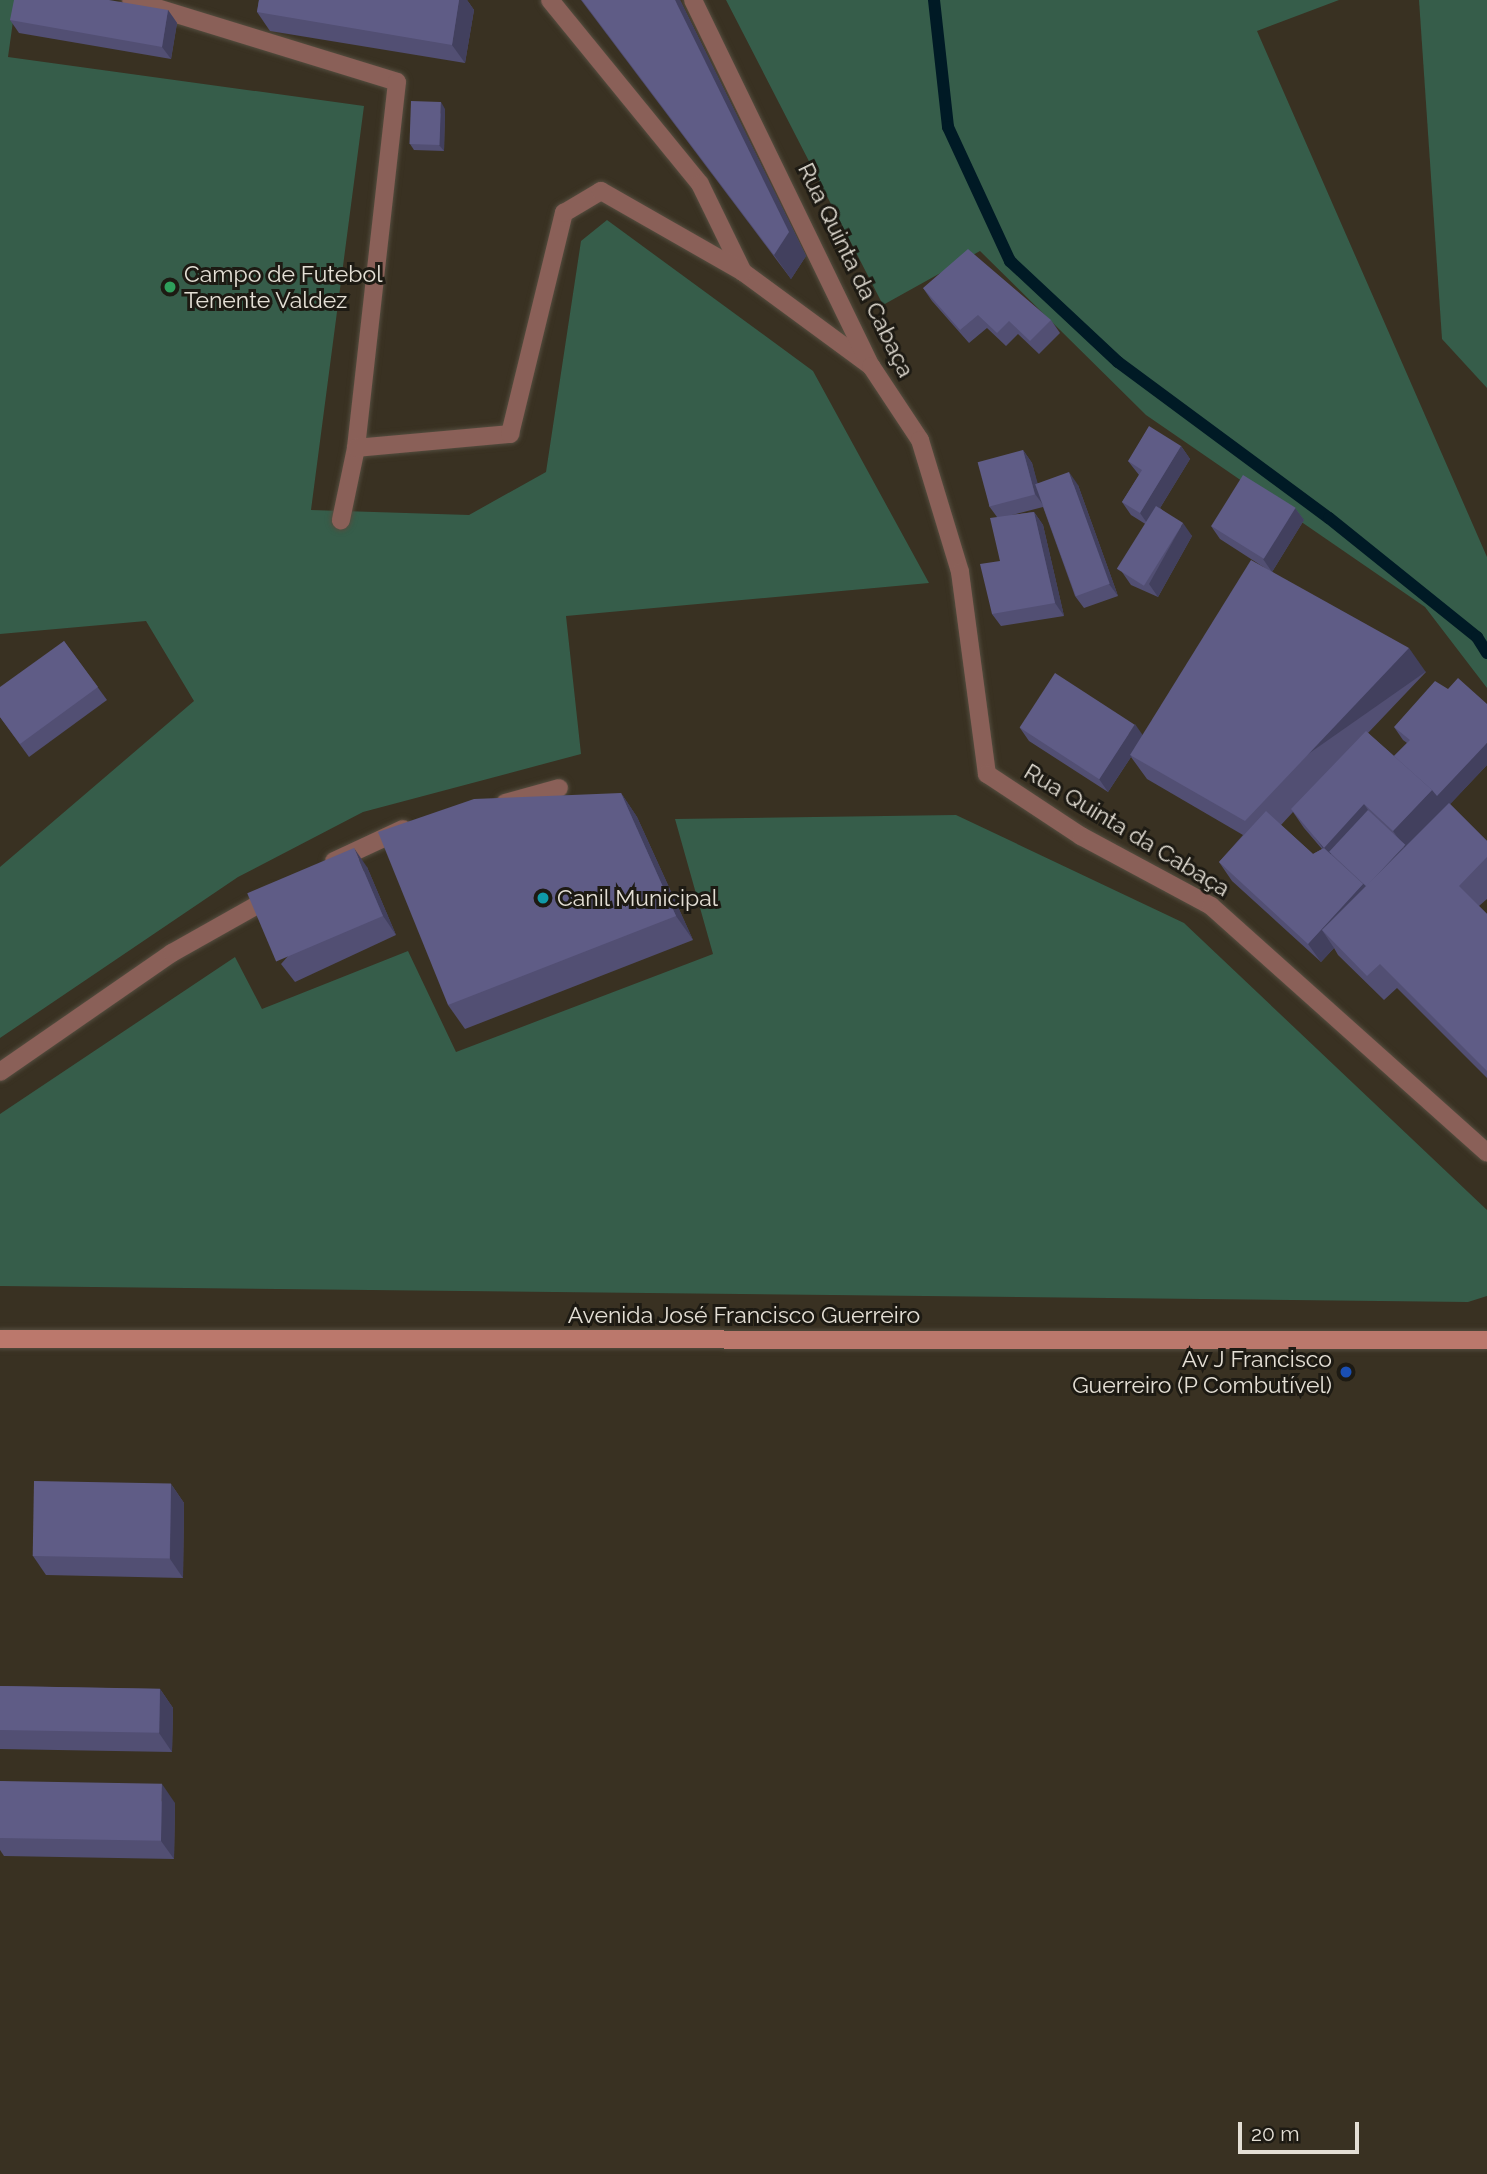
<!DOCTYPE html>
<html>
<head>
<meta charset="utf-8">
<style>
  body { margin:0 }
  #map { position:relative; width:1487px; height:2174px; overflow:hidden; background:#393122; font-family:Raleway,sans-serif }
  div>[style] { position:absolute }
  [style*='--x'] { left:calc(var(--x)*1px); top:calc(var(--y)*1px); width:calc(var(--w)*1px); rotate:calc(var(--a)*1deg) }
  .green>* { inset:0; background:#365d4a }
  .stream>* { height:12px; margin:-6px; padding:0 6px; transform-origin:6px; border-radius:6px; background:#001a25 }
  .roads { filter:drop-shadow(0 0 2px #544d3f) drop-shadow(0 0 2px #544d3f) }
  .lane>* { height:18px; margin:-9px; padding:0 9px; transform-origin:9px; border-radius:9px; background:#8a6058 }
  .street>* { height:18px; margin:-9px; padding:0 9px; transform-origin:9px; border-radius:9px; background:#8a6058 }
  .secondary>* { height:18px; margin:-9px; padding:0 9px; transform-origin:9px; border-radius:9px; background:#bb786c }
  .wall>* { inset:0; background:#524f73 }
  .shaded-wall>* { inset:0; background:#42405e; transform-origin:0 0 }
  .building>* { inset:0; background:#5f5c86; transform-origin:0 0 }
  .dots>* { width:19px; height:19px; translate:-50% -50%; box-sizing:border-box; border:4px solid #1d1a13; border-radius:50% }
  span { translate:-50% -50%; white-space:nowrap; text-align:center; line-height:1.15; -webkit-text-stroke:6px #1d1a13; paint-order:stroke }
  .street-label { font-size:23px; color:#e4dfd5 }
  .poi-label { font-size:23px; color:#e4dfd5 }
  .left { translate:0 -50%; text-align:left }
  .right { translate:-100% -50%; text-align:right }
  .scale { position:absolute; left:1238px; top:2122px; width:121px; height:32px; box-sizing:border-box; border:4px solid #e4dfd5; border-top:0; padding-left:9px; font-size:21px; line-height:24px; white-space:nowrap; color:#e4dfd5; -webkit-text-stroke:5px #1d1a13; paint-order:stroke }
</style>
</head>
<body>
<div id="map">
  <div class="green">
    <i style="clip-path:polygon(0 0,16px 0,8px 57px,364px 106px,311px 510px,469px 515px,546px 472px,581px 241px,607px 220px,813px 371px,929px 583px,566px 616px,581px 754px,363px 812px,238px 877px,0 1038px,0 867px,194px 701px,146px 621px,0 634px)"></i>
    <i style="clip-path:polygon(726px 0,1339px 0,1257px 31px,1487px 557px,1487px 688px,1425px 607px,1146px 415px,980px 251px,883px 305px)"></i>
    <i style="clip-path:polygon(1419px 0,1487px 0,1487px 388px,1442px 339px)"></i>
    <i style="clip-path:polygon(956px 815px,1184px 923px,1487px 1210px,1487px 1296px,1468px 1302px,0 1286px,0 1114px,235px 957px,262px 1009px,408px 951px,456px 1052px,713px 954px,675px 819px)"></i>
  </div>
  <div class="stream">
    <i style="--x:934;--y:0;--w:128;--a:83.7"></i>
    <i style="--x:948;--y:127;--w:148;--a:65.2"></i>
    <i style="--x:1010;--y:261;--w:148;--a:43.1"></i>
    <i style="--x:1118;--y:362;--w:262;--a:36.5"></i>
    <i style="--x:1329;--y:518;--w:190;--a:38.8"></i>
    <i style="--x:1477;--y:637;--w:19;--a:58"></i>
  </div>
  <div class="roads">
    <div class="lane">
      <i style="--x:131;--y:0;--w:278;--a:17.1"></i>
      <i style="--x:397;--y:82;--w:368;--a:96.4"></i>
      <i style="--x:356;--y:448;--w:74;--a:101.8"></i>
      <i style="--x:550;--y:0;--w:237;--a:50.8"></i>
      <i style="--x:700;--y:184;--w:98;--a:64"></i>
      <i style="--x:743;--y:272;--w:159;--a:36.3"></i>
    </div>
    <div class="street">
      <i style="--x:693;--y:0;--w:407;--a:64.1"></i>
      <i style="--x:871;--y:366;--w:89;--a:56.5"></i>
      <i style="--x:920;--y:440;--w:138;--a:73.1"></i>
      <i style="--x:960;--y:572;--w:204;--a:82.4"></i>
      <i style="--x:987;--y:774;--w:113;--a:33.4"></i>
      <i style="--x:1081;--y:836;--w:148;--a:28.3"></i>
      <i style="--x:1211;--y:906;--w:370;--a:41.8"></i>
      <i style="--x:356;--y:448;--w:155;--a:-5.2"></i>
      <i style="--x:510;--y:434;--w:228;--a:-76.3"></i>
      <i style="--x:564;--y:213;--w:43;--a:-30.7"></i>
      <i style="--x:601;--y:191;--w:163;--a:29.7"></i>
      <i style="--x:505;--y:803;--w:56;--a:-15.5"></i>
      <i style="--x:334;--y:861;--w:76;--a:-24.9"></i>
      <i style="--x:0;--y:1072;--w:209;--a:-34.7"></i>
      <i style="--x:172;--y:953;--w:116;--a:-29.4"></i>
    </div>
    <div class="secondary">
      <i style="--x:0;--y:1339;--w:1487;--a:0.04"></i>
    </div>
  </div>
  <div class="wall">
    <i style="clip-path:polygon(259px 0,467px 0,474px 10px,465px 63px,270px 31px,257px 12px)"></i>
    <i style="clip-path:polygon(581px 0,680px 0,806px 256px,791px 279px)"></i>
    <i style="clip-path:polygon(168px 10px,177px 23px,171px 59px,19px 33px,10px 20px)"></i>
    <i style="clip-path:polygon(445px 109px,444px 151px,414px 150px,410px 144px)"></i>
    <i style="clip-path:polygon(923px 288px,1051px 320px,1060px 333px,1039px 354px,1018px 334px,1006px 346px,987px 328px,969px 343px,932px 301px)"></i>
    <i style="clip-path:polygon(1181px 446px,1190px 459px,1160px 508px,1192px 536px,1158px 597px,1131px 585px,1122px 572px,1147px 525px,1131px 515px,1122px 502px,1139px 475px,1128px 461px)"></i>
    <i style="clip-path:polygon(1023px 450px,1032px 463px,1037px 483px,1078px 485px,1118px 596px,1084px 608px,1075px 596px,1043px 507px,1012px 515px,1034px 512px,1043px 525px,1064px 616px,1001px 626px,992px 614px,1000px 561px,997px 517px,989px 506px)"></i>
    <i style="clip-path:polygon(evenodd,1295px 508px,1304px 520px,1272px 572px,1426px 672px,1368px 733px,1394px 756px,1407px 743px,1403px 740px,1394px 727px,1487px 765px,1450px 804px,1487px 841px,1487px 899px,1479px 906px,1487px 914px,1487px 1078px,1397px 988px,1384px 1000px,1338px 955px,1334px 948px,1321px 962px,1232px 881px,1219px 862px,1243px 835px,1147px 779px,1131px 757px,1108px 792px,1029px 741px,1020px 728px,1143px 735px,1268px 570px,1220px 539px,1211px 526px,1295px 508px,1293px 812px,1304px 828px,1322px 849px,1313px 854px,1281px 825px,1293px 812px)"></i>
    <i style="clip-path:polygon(64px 641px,107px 700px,29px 757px,0 717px)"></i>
    <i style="clip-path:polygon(621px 793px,637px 817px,693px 940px,465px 1029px,448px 1005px)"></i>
    <i style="clip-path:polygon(367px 867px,396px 935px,295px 982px,281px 964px)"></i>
    <i style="clip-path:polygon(171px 1484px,184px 1503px,183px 1578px,46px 1575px,33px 1556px)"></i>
    <i style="clip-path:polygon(0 1686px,160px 1689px,173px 1708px,172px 1752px,0 1749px)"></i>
    <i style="clip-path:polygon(0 1781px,175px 1803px,174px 1859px,4px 1856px,0 1850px)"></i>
  </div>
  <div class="shaded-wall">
    <i style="clip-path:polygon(459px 0,467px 0,474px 10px,465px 63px,452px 45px)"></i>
    <i style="clip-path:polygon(675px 0,680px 0,806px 256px,791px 279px,774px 255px)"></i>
    <i style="clip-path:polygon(168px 10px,177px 23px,171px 59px,162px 47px)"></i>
    <i style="clip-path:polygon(441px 102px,445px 109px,444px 151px,439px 145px)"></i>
    <i style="clip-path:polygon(1181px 446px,1190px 459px,1149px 526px,1140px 513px)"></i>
    <i style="clip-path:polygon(1023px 450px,1032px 463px,1044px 506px,1035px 494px)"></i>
    <i style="clip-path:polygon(1069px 472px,1078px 485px,1118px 596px,1109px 584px)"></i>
    <i style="clip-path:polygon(1295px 508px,1304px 520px,1272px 572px,1263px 559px)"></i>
    <i style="clip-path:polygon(1034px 512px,1043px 525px,1064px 616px,1055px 603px)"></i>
    <i style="clip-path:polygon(1183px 523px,1192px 536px,1158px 597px,1149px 584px)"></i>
    <i style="left:1409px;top:648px;width:29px;height:238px;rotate:55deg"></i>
    <i style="clip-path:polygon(1135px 724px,1144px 737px,1108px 792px,1099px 779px)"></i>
    <i style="clip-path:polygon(1487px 743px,1487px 765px,1408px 849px,1322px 930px,1334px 948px,1321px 962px,1308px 944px,1363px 884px,1404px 847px,1393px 831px,1432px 790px)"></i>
    <i style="clip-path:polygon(621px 793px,637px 817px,693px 940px,676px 916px)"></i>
    <i style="left:1364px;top:804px;width:23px;height:59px;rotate:56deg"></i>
    <i style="clip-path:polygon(354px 848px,367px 867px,396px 935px,383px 916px)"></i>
    <i style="clip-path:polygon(171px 1484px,184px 1503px,183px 1578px,170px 1559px)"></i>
    <i style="clip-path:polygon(160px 1689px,173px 1708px,172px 1752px,159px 1733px)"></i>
    <i style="clip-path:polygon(162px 1784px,175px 1803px,174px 1859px,161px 1841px)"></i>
  </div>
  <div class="building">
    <i style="clip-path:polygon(14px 0,109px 0,168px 10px,162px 47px,10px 20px)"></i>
    <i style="clip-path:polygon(259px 0,459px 0,452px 45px,257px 12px)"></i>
    <i style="clip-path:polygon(582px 0,675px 0,789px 232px,774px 255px)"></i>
    <i style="left:411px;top:101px;width:30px;height:43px;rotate:2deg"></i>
    <i style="clip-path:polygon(968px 249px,1051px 320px,1030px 341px,1009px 321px,997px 333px,978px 315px,960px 330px,923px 288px)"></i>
    <i style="clip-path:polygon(1149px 426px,1181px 446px,1140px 513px,1122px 502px,1142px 470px,1128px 461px)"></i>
    <i style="left:1023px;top:450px;width:46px;height:47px;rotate:75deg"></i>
    <i style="left:1069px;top:472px;width:119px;height:36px;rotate:70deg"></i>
    <i style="left:1243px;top:475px;width:62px;height:60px;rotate:32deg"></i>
    <i style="left:1156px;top:506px;width:32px;height:74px;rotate:32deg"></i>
    <i style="clip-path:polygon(1034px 512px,1055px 603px,992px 614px,980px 564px,1000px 561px,990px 518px)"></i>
    <i style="clip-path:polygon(1251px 560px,1409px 648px,1245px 821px,1130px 755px)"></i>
    <i style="clip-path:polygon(64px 641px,98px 687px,20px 744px,0 717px,0 687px)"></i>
    <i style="left:1055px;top:673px;width:95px;height:65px;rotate:33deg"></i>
    <i style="clip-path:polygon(1458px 678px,1487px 704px,1487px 743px,1437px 796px,1432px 790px,1394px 756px,1410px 740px,1394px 727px,1435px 681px,1448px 689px)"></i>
    <i style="clip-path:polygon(1366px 731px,1432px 790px,1393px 831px,1364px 804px,1324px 848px,1291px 809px)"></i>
    <i style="clip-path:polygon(621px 793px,676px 916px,448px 1005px,378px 832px,474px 799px)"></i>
    <i style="clip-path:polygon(1449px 803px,1487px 841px,1487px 857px,1459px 886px,1487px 914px,1487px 1071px,1380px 964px,1367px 976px,1322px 930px)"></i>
    <i style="left:1368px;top:810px;width:51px;height:57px;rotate:43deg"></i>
    <i style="clip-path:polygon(1266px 811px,1313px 854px,1324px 848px,1363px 884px,1308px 944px,1219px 862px)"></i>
    <i style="left:354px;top:848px;width:74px;height:116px;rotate:67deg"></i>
    <i style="left:34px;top:1481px;width:137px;height:75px;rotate:1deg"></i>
    <i style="left:0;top:1686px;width:160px;height:44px;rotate:1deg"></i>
    <i style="left:0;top:1781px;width:162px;height:57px;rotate:1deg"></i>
  </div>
  <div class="dots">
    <i style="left:170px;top:287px;background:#2e9e5b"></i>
    <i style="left:543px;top:898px;background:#0f9aa8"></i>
    <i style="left:1346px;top:1372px;background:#1a4fb4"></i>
  </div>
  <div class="street-label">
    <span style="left:856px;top:270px;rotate:64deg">Rua Quinta da Cabaça</span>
    <span style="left:1127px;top:830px;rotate:31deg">Rua Quinta da Cabaça</span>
    <span style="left:744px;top:1315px">Avenida José Francisco Guerreiro</span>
  </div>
  <div class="poi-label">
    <span class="left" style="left:184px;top:287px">Campo de Futebol<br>Tenente Valdez</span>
    <span class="left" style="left:557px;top:898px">Canil Municipal</span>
    <span class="right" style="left:1332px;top:1372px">Av J Francisco<br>Guerreiro (P Combutível)</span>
  </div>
  <div class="scale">20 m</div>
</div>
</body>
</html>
